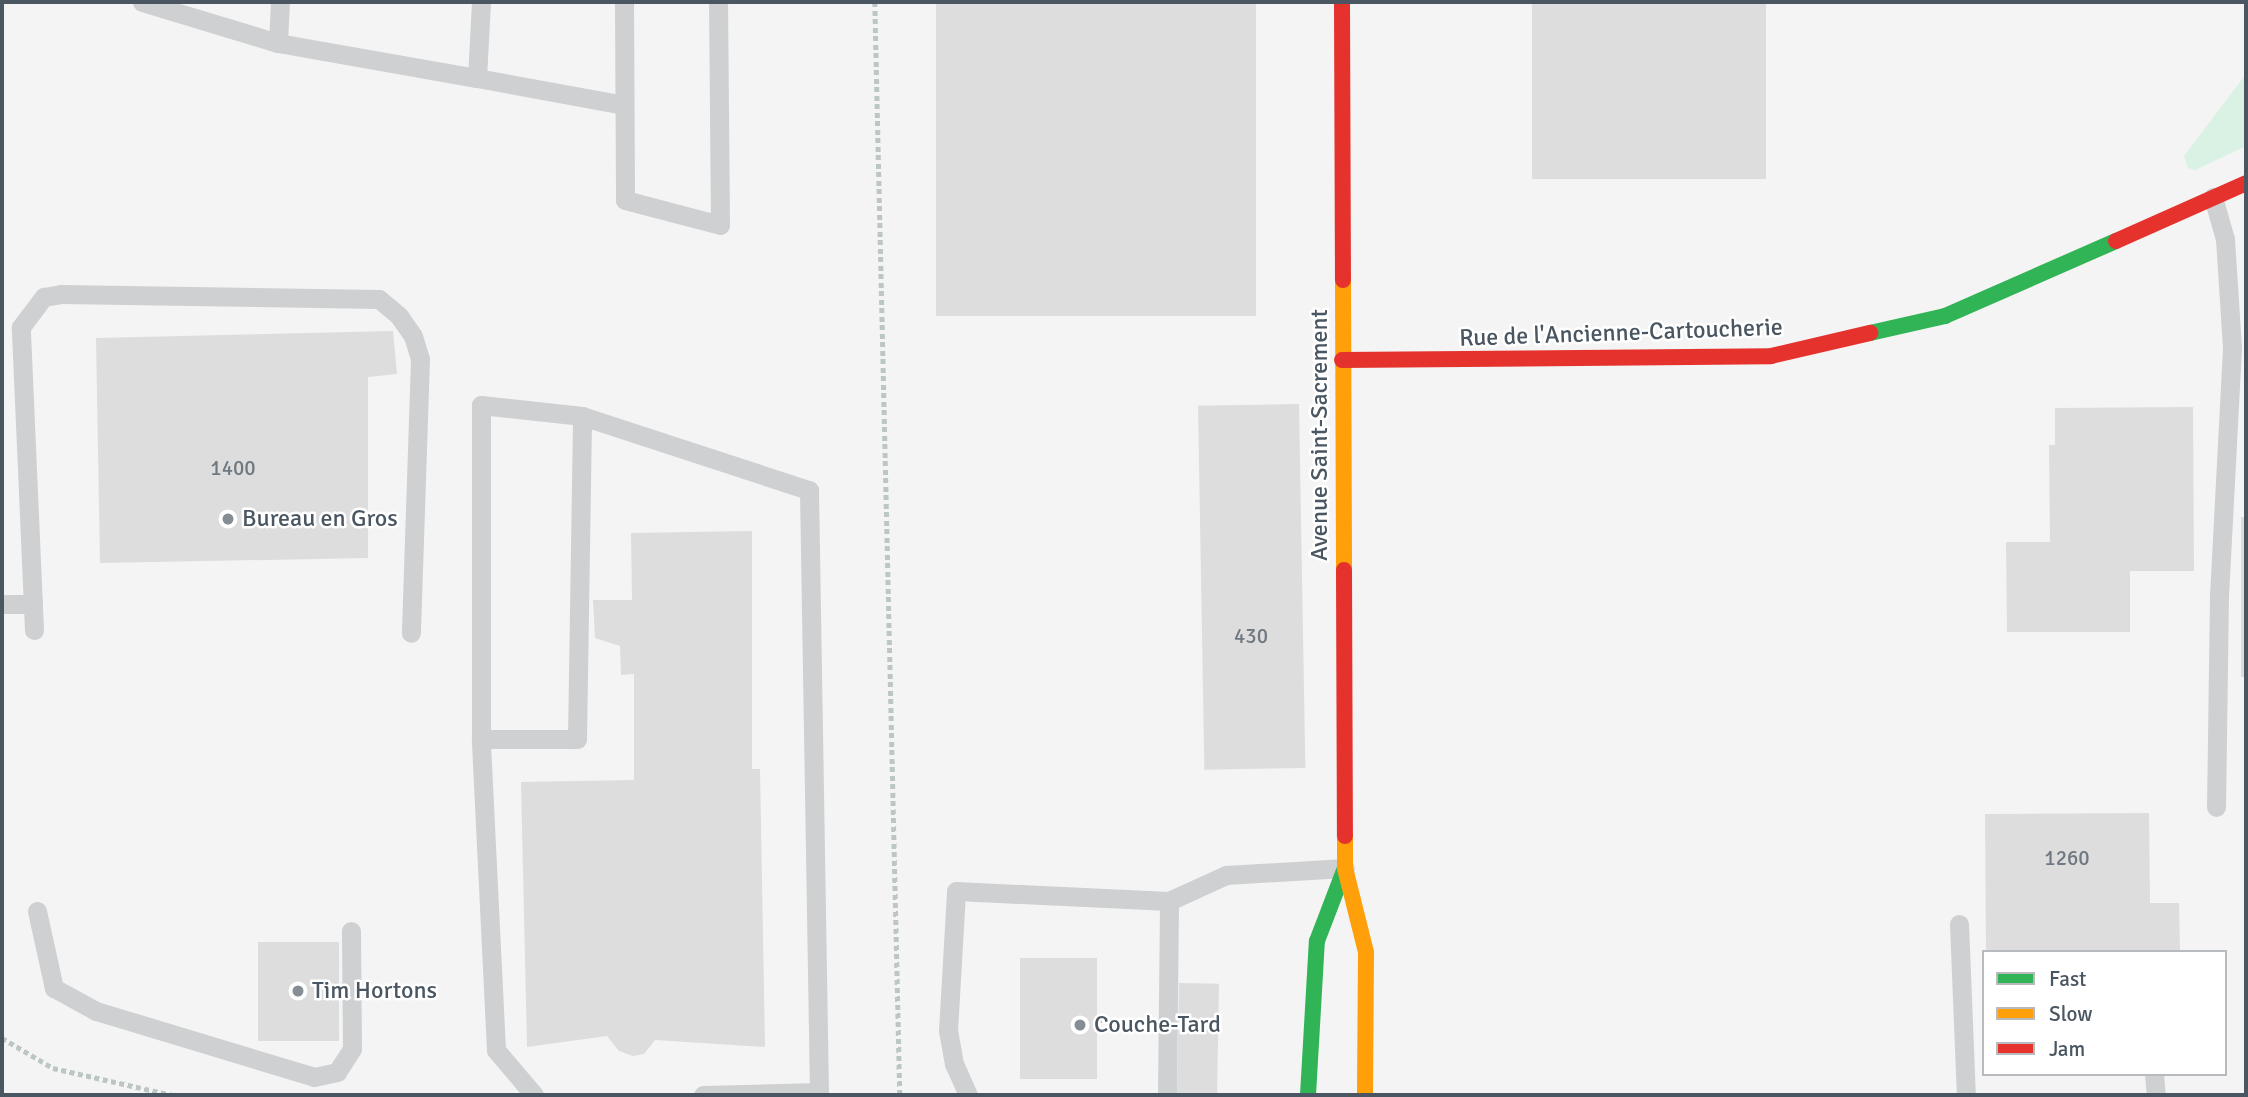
<!DOCTYPE html>
<html>
<head>
<meta charset="utf-8">
<style>
  body { margin:0 }
  #map { position:relative; width:2248px; height:1097px; overflow:hidden; background:#f4f4f4; font-family:Signika,sans-serif }
  div>[style] { position:absolute }
  [style*='--x'] { left:calc(var(--x)*1px); top:calc(var(--y)*1px); width:calc(var(--w)*1px); rotate:calc(var(--a)*1deg) }
  .green>* { inset:0; background:#d9f2e3 }
  .building>* { inset:0; background:#ddddde; transform-origin:0 0 }
  .path>* { height:4.5px; margin-top:-2.25px; transform-origin:0; background:repeating-linear-gradient(90deg,#bcc7c4 0 5px,transparent 0 8.5px) }
  .lane>* { height:19px; margin:-9.5px; padding:0 9.5px; transform-origin:9.5px; border-radius:9.5px; background:#ced0d2 }
  .fast>* { height:16px; margin:-8px; padding:0 8px; transform-origin:8px; border-radius:8px; background:#30b455 }
  .slow>* { height:16px; margin:-8px; padding:0 8px; transform-origin:8px; border-radius:8px; background:#ff9f0a }
  .jam>* { height:16px; margin:-8px; padding:0 8px; transform-origin:8px; border-radius:8px; background:#e5322d }
  .dots>* { width:19px; height:19px; translate:-50% -50%; box-sizing:border-box; border:4px solid #fff; border-radius:50% }
  span { translate:-50% -50%; white-space:nowrap; text-align:center; line-height:1.15; -webkit-text-stroke:5px #fff; paint-order:stroke }
  .number-label { font-size:21px; color:#707881 }
  .number-label span { -webkit-text-stroke-width:0 }
  .street-label { font-size:24px; color:#4a5661 }
  .poi-label { font-size:24px; color:#4a5661 }
  .left { translate:0 -50%; text-align:left }
  .frame { position:absolute; inset:0; border:4px solid #4a5661; pointer-events:none }
  .legend { position:absolute; left:1982px; top:950px; width:245px; height:126px; box-sizing:border-box; background:#fff; border:2px solid #b7bbc0; margin:0; padding:9px 12px; list-style:none; font-size:21px; color:#4a5661 }
  .legend li { display:flex; align-items:center; gap:14px; height:35px }
  .legend b { width:35px; border:2px solid #b7bbc0 }
</style>
</head>
<body>
<div id="map">
  <div class="green">
    <i style="clip-path:polygon(2246px 74px,2246px 146px,2195px 170px,2188px 168px,2184px 156px)"></i>
  </div>
  <div class="building">
    <i style="left:936px;top:2px;width:320px;height:314px"></i>
    <i style="left:1532px;top:2px;width:234px;height:177px"></i>
    <i style="clip-path:polygon(393px 331px,397px 374px,368px 377px,368px 558px,100px 563px,96px 338px)"></i>
    <i style="left:1299px;top:404px;width:364px;height:101px;rotate:89deg"></i>
    <i style="clip-path:polygon(2193px 407px,2194px 571px,2130px 571px,2130px 632px,2007px 632px,2006px 542px,2050px 542px,2049px 445px,2055px 445px,2055px 408px)"></i>
    <i style="left:2246px;top:517px;width:160px;height:5px;rotate:90deg"></i>
    <i style="clip-path:polygon(752px 531px,752px 769px,760px 769px,765px 1047px,655px 1040px,644px 1054px,633px 1056px,619px 1051px,607px 1036px,527px 1047px,521px 782px,634px 780px,634px 674px,621px 675px,620px 646px,595px 638px,593px 600px,632px 600px,631px 533px)"></i>
    <i style="clip-path:polygon(2149px 813px,2150px 903px,2179px 903px,2180px 952px,1986px 952px,1985px 814px)"></i>
    <i style="left:258px;top:942px;width:81px;height:99px"></i>
    <i style="left:1020px;top:958px;width:77px;height:121px"></i>
    <i style="left:1179px;top:983px;width:40px;height:112px;rotate:1deg"></i>
  </div>
  <div class="path">
    <i style="--x:875;--y:2;--w:1093;--a:88.69"></i>
    <i style="--x:1097;--y:1021;--w:45;--a:0"></i>
    <i style="--x:2;--y:1038;--w:59;--a:30.5"></i>
    <i style="--x:53;--y:1068;--w:122;--a:12.8"></i>
  </div>
  <div class="lane">
    <i style="--x:142;--y:2;--w:142;--a:16.8"></i>
    <i style="--x:278;--y:43;--w:202;--a:10"></i>
    <i style="--x:481;--y:2;--w:76;--a:93"></i>
    <i style="--x:477;--y:78;--w:149;--a:10.4"></i>
    <i style="--x:624;--y:2;--w:198;--a:89.7"></i>
    <i style="--x:625;--y:200;--w:98;--a:14.7"></i>
    <i style="--x:720;--y:225;--w:223;--a:-90.5"></i>
    <i style="--x:278;--y:43;--w:41;--a:-87.2"></i>
    <i style="--x:2213;--y:197;--w:44;--a:74.1"></i>
    <i style="--x:2225;--y:239;--w:109;--a:86.3"></i>
    <i style="--x:2232;--y:348;--w:247;--a:93"></i>
    <i style="--x:2219;--y:595;--w:212;--a:90.8"></i>
    <i style="--x:2;--y:604;--w:31;--a:0"></i>
    <i style="--x:34;--y:630;--w:303;--a:-92.5"></i>
    <i style="--x:21;--y:327;--w:38;--a:-53"></i>
    <i style="--x:44;--y:297;--w:17;--a:-10"></i>
    <i style="--x:61;--y:294;--w:318;--a:0.9"></i>
    <i style="--x:379;--y:299;--w:26;--a:40"></i>
    <i style="--x:399;--y:316;--w:24;--a:55"></i>
    <i style="--x:413;--y:336;--w:24;--a:73"></i>
    <i style="--x:420;--y:359;--w:274;--a:91.9"></i>
    <i style="--x:481;--y:739;--w:334;--a:-90"></i>
    <i style="--x:481;--y:405;--w:102;--a:6.2"></i>
    <i style="--x:37;--y:911;--w:79;--a:77.6"></i>
    <i style="--x:54;--y:988;--w:48;--a:28.7"></i>
    <i style="--x:96;--y:1011;--w:228;--a:16.8"></i>
    <i style="--x:314;--y:1077;--w:24;--a:-12"></i>
    <i style="--x:337;--y:1072;--w:27;--a:-57"></i>
    <i style="--x:352;--y:1049;--w:118;--a:-90.5"></i>
    <i style="--x:1959;--y:924;--w:171;--a:87.7"></i>
    <i style="--x:2154;--y:1074;--w:21;--a:85"></i>
    <i style="--x:534;--y:1095;--w:59;--a:-130.2"></i>
    <i style="--x:496;--y:1050;--w:311;--a:-92.8"></i>
    <i style="--x:481;--y:739;--w:96;--a:0"></i>
    <i style="--x:577;--y:739;--w:323;--a:-89.1"></i>
    <i style="--x:582;--y:416;--w:239;--a:18.1"></i>
    <i style="--x:809;--y:490;--w:602;--a:89.05"></i>
    <i style="--x:819;--y:1092;--w:116;--a:178.5"></i>
    <i style="--x:968;--y:1095;--w:34;--a:-114"></i>
    <i style="--x:954;--y:1064;--w:34;--a:-100"></i>
    <i style="--x:948;--y:1031;--w:140;--a:-86.7"></i>
    <i style="--x:956;--y:891;--w:213;--a:2.7"></i>
    <i style="--x:1169;--y:901;--w:63;--a:-24.5"></i>
    <i style="--x:1226;--y:875;--w:119;--a:-3.4"></i>
    <i style="--x:1167;--y:1095;--w:194;--a:-89.4"></i>
  </div>
  <div class="fast">
    <i style="--x:1870;--y:333;--w:77;--a:-12.8"></i>
    <i style="--x:1945;--y:316;--w:187;--a:-23.7"></i>
    <i style="--x:1308;--y:1095;--w:154;--a:-86.7"></i>
    <i style="--x:1317;--y:941;--w:78;--a:-69"></i>
  </div>
  <div class="slow">
    <i style="--x:1343;--y:280;--w:290;--a:89.8"></i>
    <i style="--x:1345;--y:836;--w:32;--a:90"></i>
    <i style="--x:1345;--y:868;--w:87;--a:76"></i>
    <i style="--x:1366;--y:952;--w:143;--a:90.4"></i>
  </div>
  <div class="jam">
    <i style="--x:1342;--y:2;--w:278;--a:89.8"></i>
    <i style="--x:2116;--y:241;--w:142;--a:-24"></i>
    <i style="--x:1342;--y:360;--w:429;--a:-0.5"></i>
    <i style="--x:1771;--y:356;--w:102;--a:-13.1"></i>
    <i style="--x:1344;--y:570;--w:266;--a:89.8"></i>
  </div>
  <div class="dots">
    <i style="left:228px;top:519px;background:#868d94"></i>
    <i style="left:298px;top:991px;background:#868d94"></i>
    <i style="left:1080px;top:1025px;background:#868d94"></i>
  </div>
  <div class="number-label">
    <span style="left:233px;top:468px">1400</span>
    <span style="left:1251px;top:636px">430</span>
    <span style="left:2067px;top:858px">1260</span>
  </div>
  <div class="street-label">
    <span style="left:1621px;top:333px;rotate:-2deg">Rue de l'Ancienne-Cartoucherie</span>
    <span style="left:1320px;top:435px;rotate:-90deg">Avenue Saint-Sacrement</span>
  </div>
  <div class="poi-label">
    <span class="left" style="left:242px;top:519px">Bureau en Gros</span>
    <span class="left" style="left:312px;top:991px">Tim Hortons</span>
    <span class="left" style="left:1094px;top:1025px">Couche-Tard</span>
  </div>
  <div class="frame"></div>
  <ul class="legend">
  <li><b style="height:9px;background:#30b455"></b>Fast</li>
  <li><b style="height:9px;background:#ff9f0a"></b>Slow</li>
  <li><b style="height:9px;background:#e5322d"></b>Jam</li>
  </ul>
</div>
</body>
</html>
